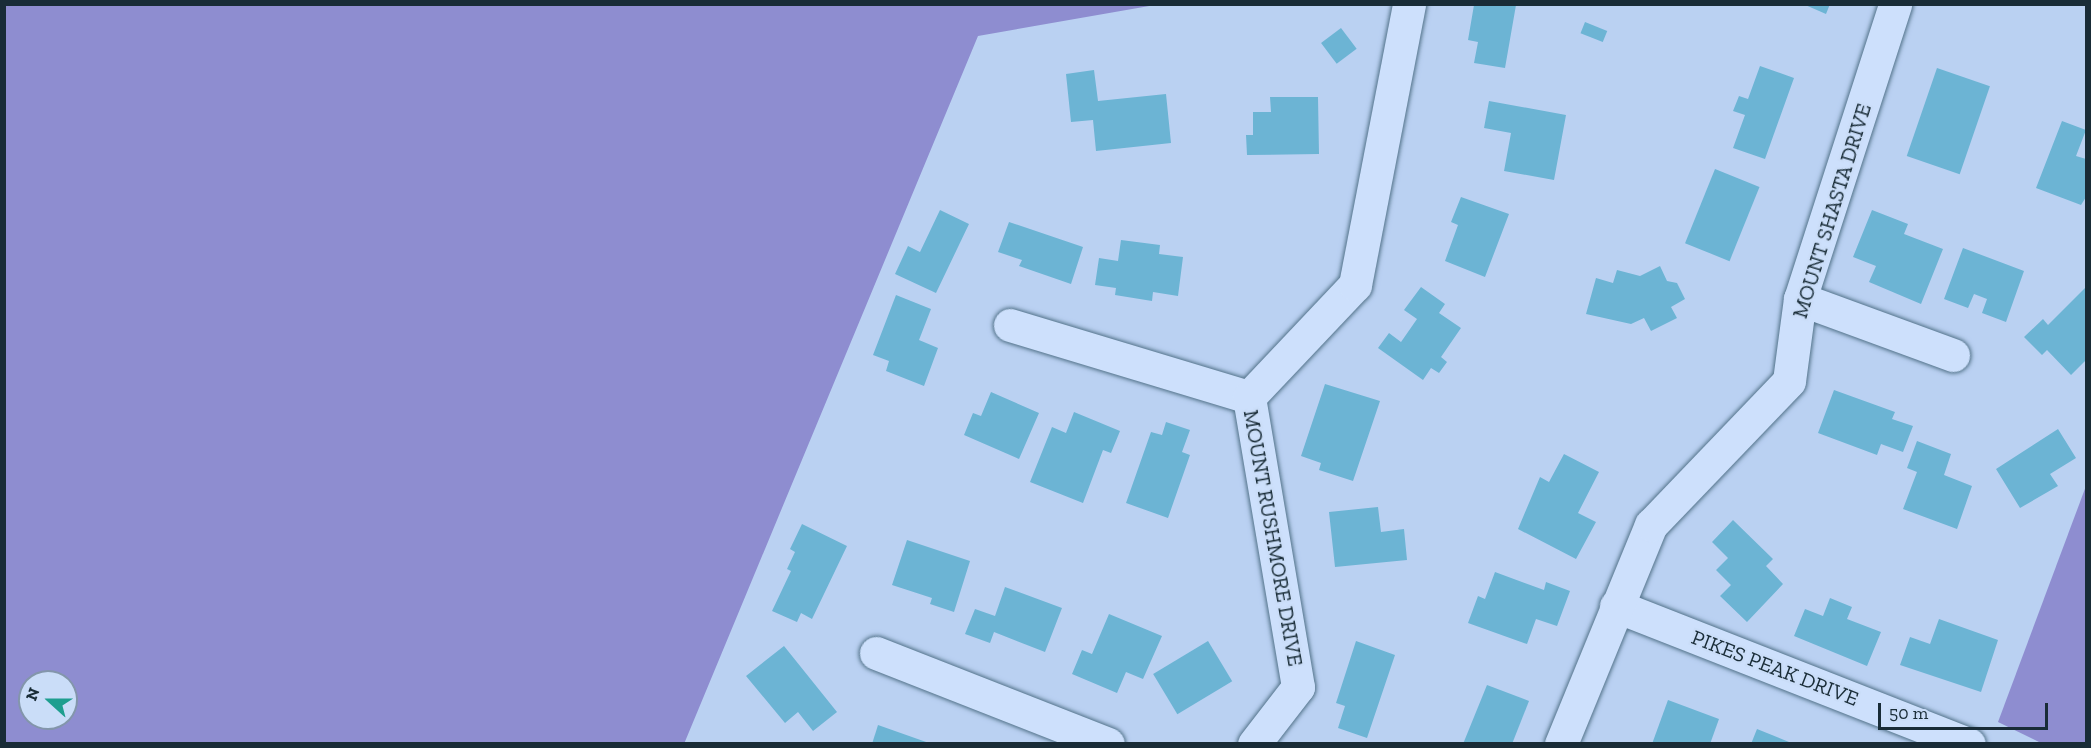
<!DOCTYPE html>
<html>
<head>
<meta charset="utf-8">
<style>
  body { margin:0 }
  #map { position:relative; width:2091px; height:748px; overflow:hidden; background:#bad1f2; font-family:"Zilla Slab",serif }
  div>[style] { position:absolute }
  [style*='--x'] { left:calc(var(--x)*1px); top:calc(var(--y)*1px); width:calc(var(--w)*1px); rotate:calc(var(--a)*1deg) }
  .green>* { inset:0; background:#8e8dd0 }
  .building>* { inset:0; background:#6cb4d4; transform-origin:0 0 }
  .roads { filter:drop-shadow(0 0 2px #53738a) drop-shadow(0 0 2px #53738a) }
  .minor>* { height:33px; margin:-16.5px; padding:0 16.5px; transform-origin:16.5px; border-radius:16.5px; background:#cde0fc }
  span { translate:-50% -50%; white-space:nowrap; text-align:center; line-height:1.15; -webkit-text-stroke:4.5px #caddf8; paint-order:stroke }
  .street-label { font-size:21px; color:#192c37 }
  .frame { position:absolute; inset:0; border:6px solid #192c37; pointer-events:none }
  .north { position:absolute; left:18px; top:670px; width:60px; height:60px; box-sizing:border-box; background:#caddf8; border:2px solid #8396ab; border-radius:50%; rotate:291deg; font-size:16px; font-weight:700; line-height:24px; text-align:center; color:#192c37 }
  .north::after { content:''; display:block; margin:auto; width:21px; height:27px; background:#1e9e8f; clip-path:polygon(50% 0,100% 100%,50% 72%,0 100%) }
  .scale { position:absolute; left:1878px; top:703px; width:170px; height:27px; box-sizing:border-box; border:3px solid #192c37; border-top:0; padding-left:8px; font-size:18px; line-height:21px; white-space:nowrap; color:#192c37; -webkit-text-stroke:4px #caddf8; paint-order:stroke }
</style>
</head>
<body>
<div id="map">
  <div class="green">
    <i style="clip-path:polygon(evenodd,4px 5px,5px 4px,1155px 5px,978px 36px,684px 744px,5px 743px,4px 5px,30px 682px,66px 682px,66px 718px,30px 718px,30px 682px)"></i>
    <i style="clip-path:polygon(2086px 486px,2086px 743px,2041px 743px,1998px 722px)"></i>
  </div>
  <div class="building">
    <i style="clip-path:polygon(1803px 4px,1830px 4px,1826px 14px)"></i>
    <i style="clip-path:polygon(1474px 5px,1516px 5px,1505px 68px,1474px 63px,1478px 42px,1468px 40px)"></i>
    <i style="left:1585px;top:22px;width:24px;height:12px;rotate:22deg"></i>
    <i style="left:1341px;top:28px;width:26px;height:25px;rotate:53deg"></i>
    <i style="clip-path:polygon(1760px 66px,1794px 78px,1765px 159px,1733px 148px,1745px 115px,1733px 111px,1739px 96px,1748px 99px)"></i>
    <i style="left:1937px;top:68px;width:56px;height:93px;rotate:19deg"></i>
    <i style="clip-path:polygon(1094px 70px,1098px 101px,1166px 94px,1171px 143px,1096px 151px,1093px 120px,1071px 122px,1066px 74px)"></i>
    <i style="clip-path:polygon(1270px 97px,1318px 97px,1319px 154px,1247px 155px,1246px 135px,1253px 135px,1253px 112px,1271px 112px)"></i>
    <i style="clip-path:polygon(1489px 101px,1566px 115px,1554px 180px,1504px 171px,1511px 133px,1484px 128px)"></i>
    <i style="clip-path:polygon(2062px 121px,2086px 130px,2076px 156px,2086px 159px,2086px 197px,2081px 205px,2036px 188px)"></i>
    <i style="left:1715px;top:169px;width:48px;height:80px;rotate:22deg"></i>
    <i style="clip-path:polygon(1461px 197px,1509px 214px,1485px 277px,1445px 261px,1458px 225px,1451px 222px)"></i>
    <i style="clip-path:polygon(940px 210px,969px 224px,936px 293px,895px 274px,908px 246px,920px 252px)"></i>
    <i style="clip-path:polygon(1872px 210px,1908px 224px,1904px 234px,1943px 249px,1921px 304px,1869px 282px,1876px 266px,1853px 257px)"></i>
    <i style="clip-path:polygon(1009px 222px,1083px 247px,1071px 284px,1019px 266px,1022px 260px,998px 252px)"></i>
    <i style="clip-path:polygon(1121px 240px,1160px 245px,1159px 254px,1183px 257px,1178px 296px,1153px 292px,1152px 301px,1115px 295px,1116px 288px,1095px 285px,1099px 258px,1118px 261px)"></i>
    <i style="clip-path:polygon(1963px 248px,2024px 271px,2006px 322px,1982px 313px,1987px 299px,1974px 294px,1968px 308px,1944px 299px)"></i>
    <i style="clip-path:polygon(1660px 266px,1667px 281px,1677px 283px,1685px 299px,1671px 307px,1677px 318px,1651px 331px,1644px 318px,1631px 324px,1586px 314px,1596px 278px,1613px 283px,1617px 270px,1640px 276px)"></i>
    <i style="clip-path:polygon(1421px 287px,1445px 304px,1439px 313px,1461px 328px,1441px 357px,1447px 362px,1439px 373px,1431px 368px,1423px 380px,1378px 348px,1389px 333px,1401px 342px,1417px 319px,1404px 310px)"></i>
    <i style="clip-path:polygon(2085px 288px,2086px 360px,2071px 375px,2047px 350px,2042px 355px,2024px 337px,2043px 319px,2048px 325px)"></i>
    <i style="clip-path:polygon(896px 295px,931px 309px,919px 340px,938px 348px,924px 386px,886px 371px,889px 361px,873px 355px)"></i>
    <i style="clip-path:polygon(1325px 384px,1380px 401px,1353px 481px,1319px 470px,1321px 463px,1301px 456px)"></i>
    <i style="clip-path:polygon(1834px 390px,1895px 412px,1892px 419px,1913px 426px,1903px 452px,1881px 444px,1877px 455px,1818px 433px)"></i>
    <i style="clip-path:polygon(991px 392px,1039px 413px,1019px 459px,964px 435px,973px 413px,981px 416px)"></i>
    <i style="clip-path:polygon(1074px 412px,1120px 431px,1111px 453px,1103px 450px,1083px 503px,1030px 482px,1052px 427px,1066px 433px)"></i>
    <i style="clip-path:polygon(1166px 422px,1190px 430px,1182px 452px,1190px 455px,1168px 518px,1126px 503px,1151px 432px,1162px 435px)"></i>
    <i style="clip-path:polygon(2058px 429px,2076px 458px,2050px 474px,2058px 486px,2020px 508px,1996px 469px)"></i>
    <i style="clip-path:polygon(1917px 441px,1951px 454px,1944px 475px,1972px 486px,1957px 529px,1903px 509px,1917px 472px,1907px 468px)"></i>
    <i style="clip-path:polygon(1564px 454px,1599px 472px,1578px 513px,1596px 522px,1576px 559px,1518px 529px,1540px 477px,1549px 482px)"></i>
    <i style="clip-path:polygon(1378px 507px,1381px 532px,1404px 529px,1407px 560px,1335px 567px,1329px 512px)"></i>
    <i style="clip-path:polygon(1733px 520px,1773px 559px,1766px 566px,1783px 584px,1747px 622px,1720px 596px,1731px 585px,1716px 570px,1728px 558px,1712px 542px)"></i>
    <i style="clip-path:polygon(802px 524px,847px 546px,812px 619px,801px 613px,797px 622px,772px 611px,791px 571px,787px 569px,795px 552px,790px 549px)"></i>
    <i style="clip-path:polygon(907px 540px,970px 561px,954px 612px,930px 604px,932px 598px,892px 585px)"></i>
    <i style="clip-path:polygon(1495px 572px,1544px 590px,1546px 582px,1570px 591px,1557px 626px,1536px 619px,1527px 644px,1468px 623px,1478px 596px,1485px 599px)"></i>
    <i style="clip-path:polygon(1005px 587px,1062px 608px,1045px 652px,994px 632px,990px 643px,965px 634px,975px 609px,995px 616px)"></i>
    <i style="clip-path:polygon(1830px 598px,1852px 607px,1847px 619px,1881px 632px,1867px 666px,1794px 636px,1805px 609px,1823px 616px)"></i>
    <i style="clip-path:polygon(1109px 614px,1162px 636px,1143px 679px,1126px 672px,1117px 693px,1072px 674px,1082px 650px,1092px 654px)"></i>
    <i style="clip-path:polygon(1939px 619px,1998px 640px,1981px 692px,1900px 665px,1910px 637px,1930px 644px)"></i>
    <i style="left:1208px;top:641px;width:47px;height:64px;rotate:59deg"></i>
    <i style="clip-path:polygon(1356px 641px,1395px 655px,1367px 738px,1338px 728px,1345px 706px,1336px 703px)"></i>
    <i style="clip-path:polygon(784px 646px,837px 712px,813px 731px,798px 712px,785px 723px,746px 676px)"></i>
    <i style="clip-path:polygon(1487px 685px,1529px 701px,1512px 744px,1463px 744px)"></i>
    <i style="clip-path:polygon(1668px 700px,1719px 719px,1710px 744px,1652px 744px)"></i>
    <i style="clip-path:polygon(878px 725px,929px 743px,929px 744px,872px 744px)"></i>
    <i style="clip-path:polygon(1757px 729px,1789px 742px,1788px 744px,1751px 744px)"></i>
  </div>
  <div class="roads">
    <div class="minor">
      <i style="--x:1800;--y:299;--w:163;--a:20.1"></i>
      <i style="--x:1010;--y:325;--w:250;--a:16.8"></i>
      <i style="--x:1616;--y:606;--w:379;--a:21.4"></i>
      <i style="--x:876;--y:653;--w:249;--a:21.4"></i>
      <i style="--x:1254;--y:744;--w:72;--a:-52.3"></i>
      <i style="--x:1298;--y:687;--w:294;--a:-99.6"></i>
      <i style="--x:1249;--y:397;--w:154;--a:-46.6"></i>
      <i style="--x:1355;--y:285;--w:286;--a:-79.1"></i>
      <i style="--x:1561;--y:744;--w:237;--a:-67.7"></i>
      <i style="--x:1651;--y:525;--w:199;--a:-46.2"></i>
      <i style="--x:1789;--y:381;--w:83;--a:-82.4"></i>
      <i style="--x:1800;--y:299;--w:310;--a:-72.1"></i>
    </div>
  </div>
  <div class="street-label">
    <span style="left:1832px;top:211px;rotate:-73deg">MOUNT SHASTA DRIVE</span>
    <span style="left:1273px;top:538px;rotate:80deg">MOUNT RUSHMORE DRIVE</span>
    <span style="left:1775px;top:668px;rotate:21deg">PIKES PEAK DRIVE</span>
  </div>
  <div class="frame"></div>
  <div class="north">N</div>
  <div class="scale">50 m</div>
</div>
</body>
</html>
